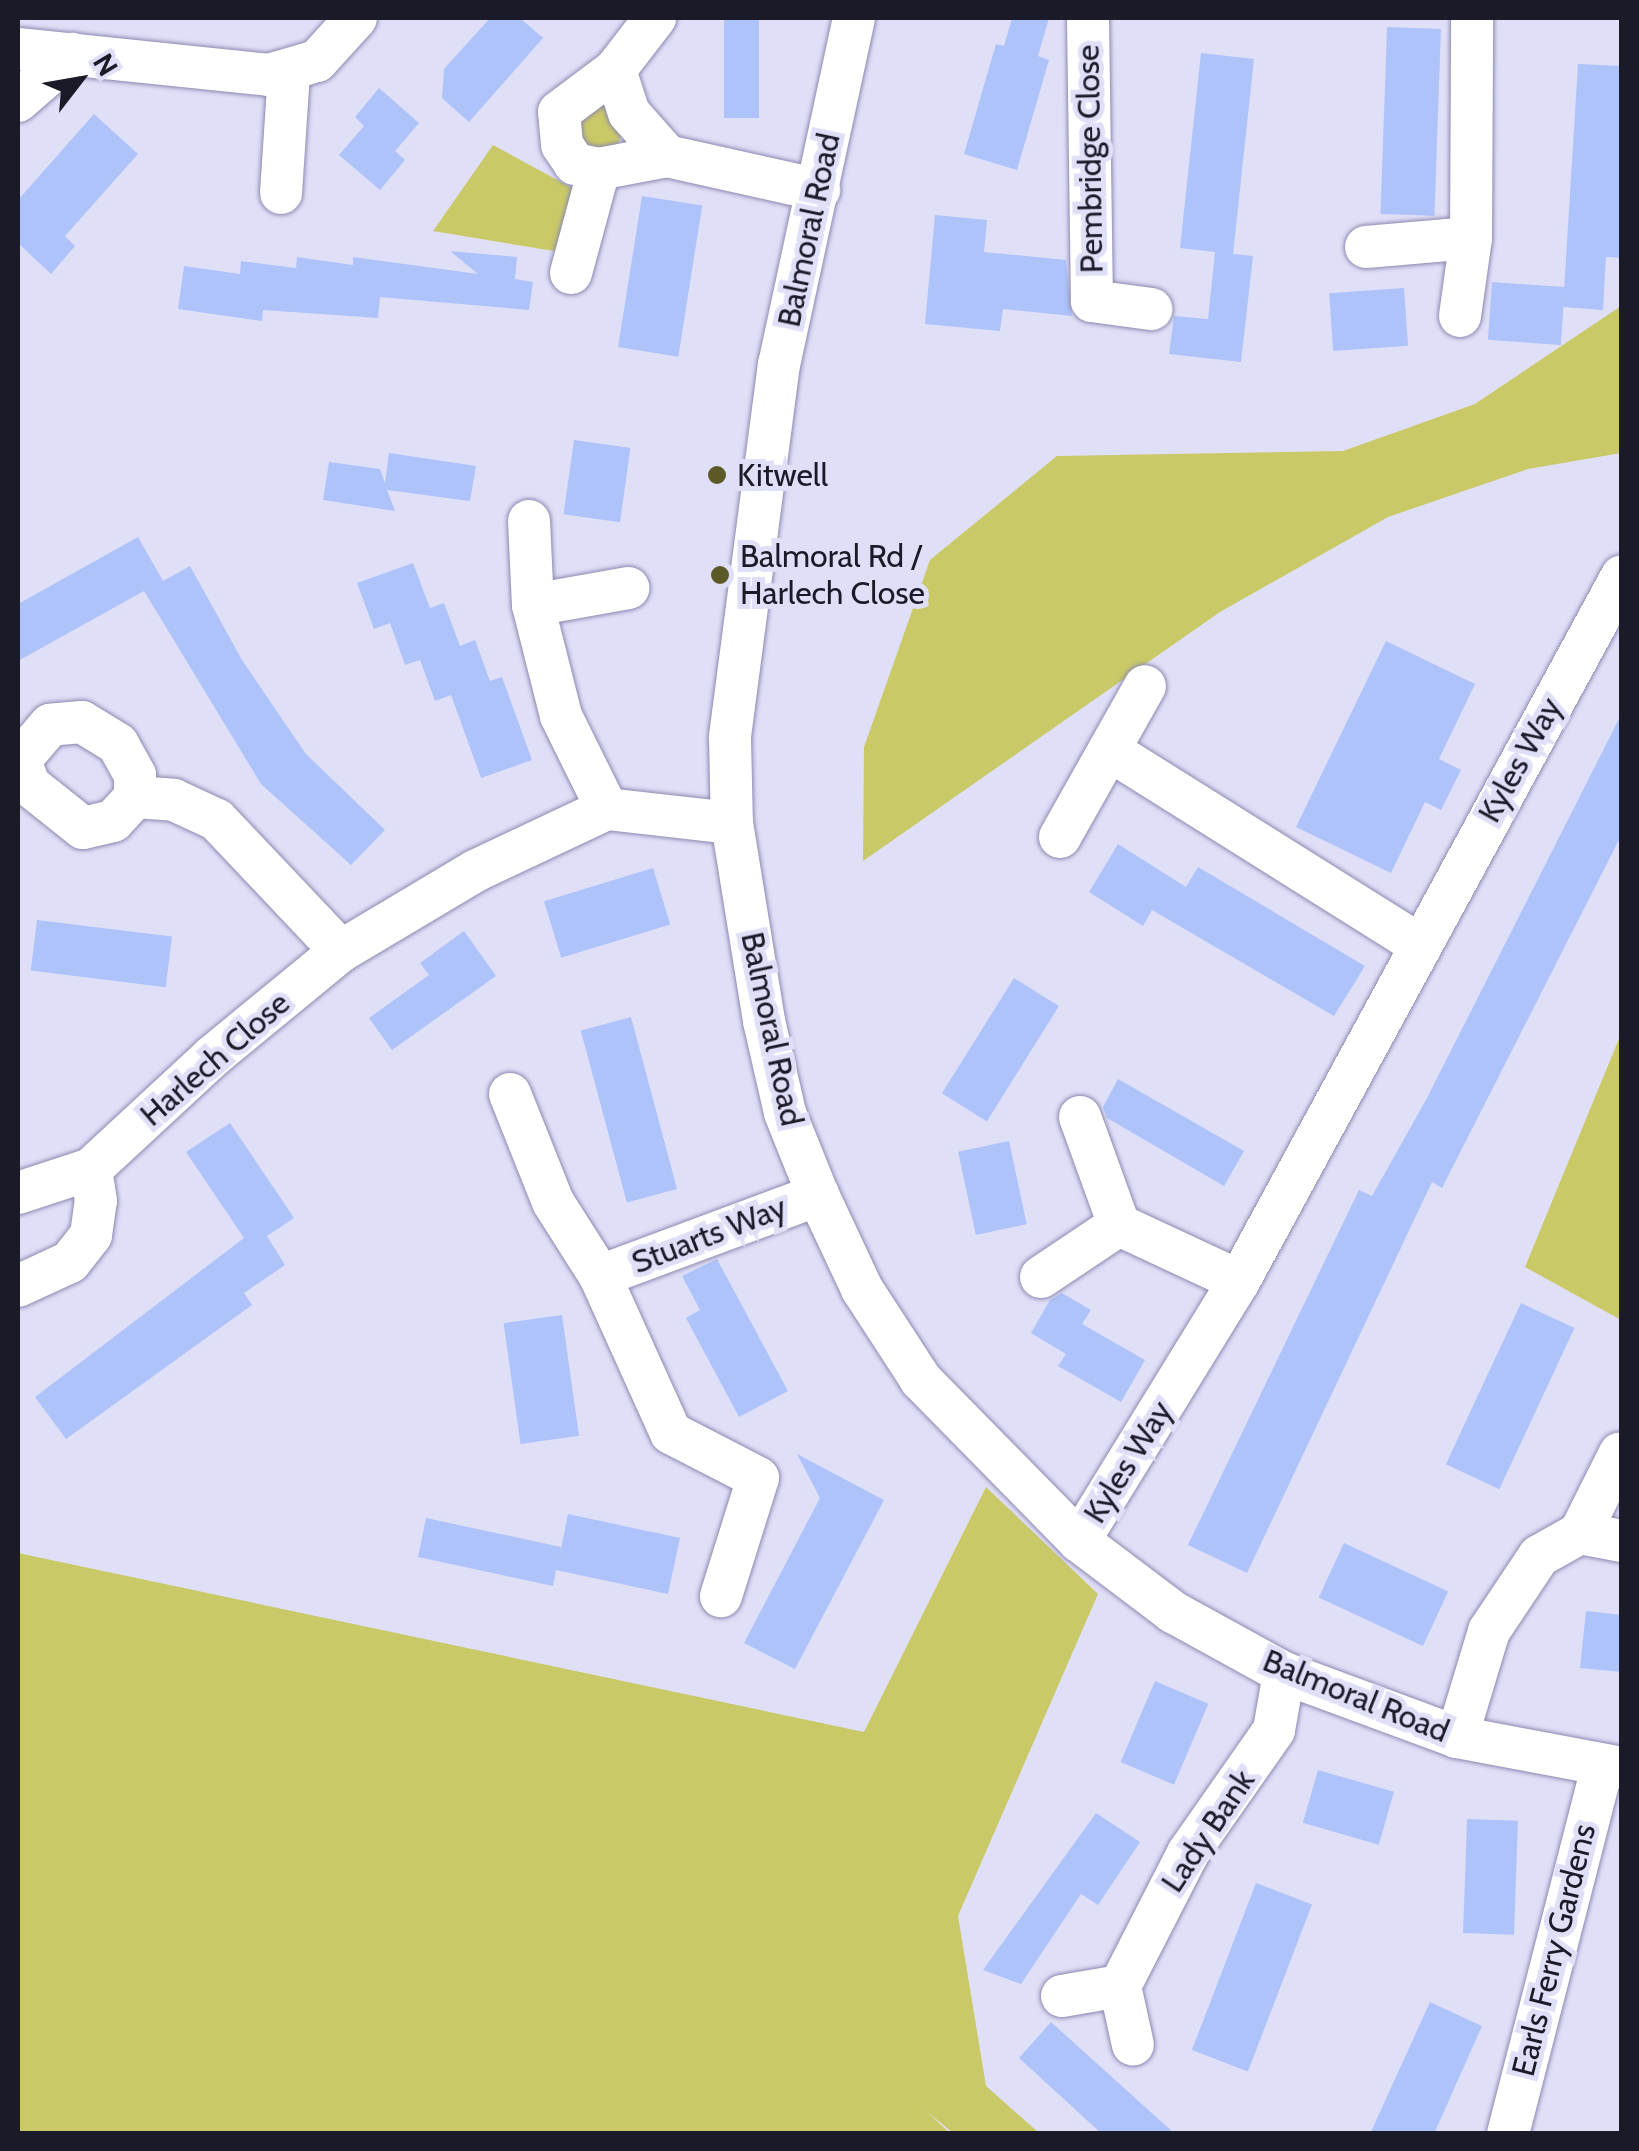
<!DOCTYPE html>
<html>
<head>
<meta charset="utf-8">
<style>
  body { margin:0 }
  #map { position:relative; width:1639px; height:2151px; overflow:hidden; background:#e0dff8; font-family:Cabin,sans-serif }
  div>[style] { position:absolute }
  [style*='--x'] { left:calc(var(--x)*1px); top:calc(var(--y)*1px); width:calc(var(--w)*1px); rotate:calc(var(--a)*1deg) }
  .green>* { inset:0; background:#cac967 }
  .building>* { inset:0; background:#aec3fa; transform-origin:0 0 }
  .roads { filter:drop-shadow(0 0 2px #8c89b0) drop-shadow(0 0 2px #8c89b0) }
  .minor>* { height:42px; margin:-21px; padding:0 21px; transform-origin:21px; border-radius:21px; background:#fff }
  .dots>* { width:28px; height:28px; translate:-50% -50%; box-sizing:border-box; border:5px solid #e0dff8; border-radius:50% }
  span { translate:-50% -50%; white-space:nowrap; text-align:center; line-height:1.15; -webkit-text-stroke:10px #e0dff8; paint-order:stroke }
  .street-label { font-size:32px; color:#1b1a29 }
  .poi-label { font-size:32px; color:#1b1a29 }
  .left { translate:0 -50%; text-align:left }
  .frame { position:absolute; inset:0; border:20px solid #1b1a29; pointer-events:none }
  .north { position:absolute; left:30px; top:30px; width:100px; height:100px; -webkit-text-stroke:8px #e0dff8; paint-order:stroke; rotate:59deg; font-size:28px; font-weight:700; line-height:40px; text-align:center; color:#1b1a29 }
  .north::after { content:''; display:block; margin:auto; width:35px; height:45px; background:#1b1a29; clip-path:polygon(50% 0,100% 100%,50% 72%,0 100%) }
</style>
</head>
<body>
<div id="map">
  <div class="green">
    <i style="clip-path:polygon(610px 101px,625px 126px,617px 147px,595px 158px,573px 143px,586px 102px)"></i>
    <i style="clip-path:polygon(493px 145px,576px 190px,560px 252px,433px 231px)"></i>
    <i style="clip-path:polygon(1621px 306px,1621px 453px,1528px 469px,1388px 517px,1220px 612px,863px 861px,864px 747px,930px 560px,1057px 456px,1343px 451px,1475px 404px)"></i>
    <i style="clip-path:polygon(1621px 1034px,1622px 1320px,1621px 1320px,1525px 1267px)"></i>
    <i style="clip-path:polygon(986px 1487px,1098px 1594px,958px 1916px,986px 2086px,1039px 2133px,953px 2133px,925px 2110px,950px 2133px,18px 2133px,18px 1553px,864px 1732px)"></i>
  </div>
  <div class="building">
    <i style="clip-path:polygon(490px 18px,520px 18px,543px 38px,469px 122px,442px 98px,444px 69px)"></i>
    <i style="left:724px;top:18px;width:35px;height:100px"></i>
    <i style="clip-path:polygon(1012px 18px,1049px 18px,1038px 56px,1049px 60px,1017px 170px,964px 154px,996px 44px,1004px 46px)"></i>
    <i style="left:1387px;top:27px;width:54px;height:187px;rotate:2deg"></i>
    <i style="clip-path:polygon(1201px 53px,1254px 59px,1233px 254px,1225px 253px,1253px 256px,1241px 362px,1169px 354px,1174px 316px,1208px 319px,1215px 252px,1180px 248px)"></i>
    <i style="clip-path:polygon(1578px 64px,1622px 66px,1622px 258px,1606px 257px,1603px 310px,1563px 307px)"></i>
    <i style="clip-path:polygon(379px 88px,419px 123px,395px 151px,405px 160px,380px 190px,339px 155px,364px 126px,355px 117px)"></i>
    <i style="clip-path:polygon(94px 114px,138px 154px,65px 236px,75px 246px,51px 274px,18px 243px,18px 200px)"></i>
    <i style="left:642px;top:196px;width:61px;height:153px;rotate:9deg"></i>
    <i style="clip-path:polygon(935px 215px,987px 220px,984px 252px,1066px 260px,1072px 316px,1003px 309px,1000px 331px,925px 324px)"></i>
    <i style="clip-path:polygon(450px 251px,517px 257px,515px 279px,533px 282px,529px 310px,380px 297px,378px 318px,263px 310px,262px 321px,178px 309px,184px 266px,240px 274px,241px 261px,296px 268px,297px 257px,353px 265px,353px 257px,478px 274px)"></i>
    <i style="left:1492px;top:282px;width:73px;height:58px;rotate:4deg"></i>
    <i style="left:1404px;top:288px;width:58px;height:75px;rotate:86deg"></i>
    <i style="left:574px;top:440px;width:57px;height:75px;rotate:8deg"></i>
    <i style="clip-path:polygon(389px 453px,476px 466px,470px 501px,387px 490px,395px 511px,323px 500px,329px 462px,380px 469px,385px 483px)"></i>
    <i style="clip-path:polygon(138px 537px,163px 581px,190px 566px,242px 660px,306px 754px,385px 830px,351px 865px,261px 784px,144px 591px,18px 661px,18px 604px)"></i>
    <i style="clip-path:polygon(413px 563px,430px 608px,444px 603px,460px 646px,475px 640px,490px 681px,502px 677px,532px 760px,481px 778px,451px 695px,435px 701px,420px 660px,405px 665px,390px 623px,374px 629px,357px 583px)"></i>
    <i style="clip-path:polygon(1386px 641px,1475px 684px,1439px 759px,1461px 770px,1441px 810px,1425px 802px,1391px 873px,1296px 827px)"></i>
    <i style="clip-path:polygon(1622px 713px,1622px 834px,1442px 1188px,1432px 1182px,1247px 1573px,1188px 1545px,1359px 1190px,1372px 1196px,1427px 1098px)"></i>
    <i style="clip-path:polygon(1118px 844px,1186px 887px,1198px 867px,1365px 966px,1334px 1016px,1152px 910px,1143px 926px,1089px 892px)"></i>
    <i style="left:653px;top:868px;width:59px;height:114px;rotate:73deg"></i>
    <i style="left:37px;top:920px;width:136px;height:51px;rotate:7deg"></i>
    <i style="clip-path:polygon(464px 931px,496px 976px,392px 1050px,369px 1018px,429px 975px,420px 963px)"></i>
    <i style="left:1014px;top:978px;width:53px;height:136px;rotate:32deg"></i>
    <i style="left:631px;top:1017px;width:178px;height:52px;rotate:75deg"></i>
    <i style="clip-path:polygon(1118px 1079px,1244px 1151px,1224px 1186px,1107px 1118px,1103px 1107px)"></i>
    <i style="clip-path:polygon(230px 1123px,294px 1218px,267px 1236px,285px 1265px,244px 1293px,252px 1305px,66px 1439px,35px 1397px,244px 1238px,186px 1152px)"></i>
    <i style="left:1009px;top:1141px;width:85px;height:52px;rotate:78deg"></i>
    <i style="clip-path:polygon(717px 1259px,788px 1391px,739px 1417px,686px 1318px,700px 1310px,682px 1276px)"></i>
    <i style="clip-path:polygon(1062px 1293px,1091px 1310px,1082px 1324px,1145px 1360px,1121px 1402px,1058px 1366px,1066px 1354px,1031px 1333px,1050px 1300px)"></i>
    <i style="left:1521px;top:1303px;width:59px;height:178px;rotate:25deg"></i>
    <i style="left:562px;top:1315px;width:122px;height:59px;rotate:82deg"></i>
    <i style="clip-path:polygon(797px 1454px,884px 1500px,795px 1669px,744px 1643px,820px 1498px)"></i>
    <i style="clip-path:polygon(568px 1514px,680px 1538px,668px 1594px,556px 1570px,553px 1586px,418px 1557px,426px 1518px,561px 1547px,559px 1559px)"></i>
    <i style="left:1344px;top:1543px;width:115px;height:60px;rotate:25deg"></i>
    <i style="clip-path:polygon(1586px 1611px,1622px 1615px,1622px 1672px,1580px 1668px)"></i>
    <i style="left:1155px;top:1681px;width:58px;height:88px;rotate:23deg"></i>
    <i style="left:1318px;top:1770px;width:79px;height:55px;rotate:16deg"></i>
    <i style="clip-path:polygon(1096px 1813px,1140px 1842px,1098px 1905px,1081px 1894px,1021px 1984px,983px 1970px)"></i>
    <i style="left:1467px;top:1819px;width:51px;height:114px;rotate:2deg"></i>
    <i style="left:1256px;top:1883px;width:60px;height:179px;rotate:21deg"></i>
    <i style="clip-path:polygon(1430px 2002px,1482px 2026px,1434px 2134px,1370px 2134px)"></i>
    <i style="clip-path:polygon(1051px 2022px,1175px 2134px,1102px 2134px,1019px 2058px)"></i>
  </div>
  <div class="roads">
    <div class="minor">
      <i style="--x:854;--y:18;--w:354;--a:102.2"></i>
      <i style="--x:779;--y:364;--w:377;--a:97.5"></i>
      <i style="--x:730;--y:738;--w:85;--a:88.7"></i>
      <i style="--x:732;--y:823;--w:201;--a:80.8"></i>
      <i style="--x:764;--y:1021;--w:94;--a:77.1"></i>
      <i style="--x:785;--y:1113;--w:88;--a:68.1"></i>
      <i style="--x:818;--y:1195;--w:104;--a:64.9"></i>
      <i style="--x:862;--y:1289;--w:108;--a:57"></i>
      <i style="--x:921;--y:1380;--w:226;--a:45.5"></i>
      <i style="--x:1079;--y:1541;--w:118;--a:37.1"></i>
      <i style="--x:1173;--y:1612;--w:127;--a:28.8"></i>
      <i style="--x:1284;--y:1673;--w:184;--a:20.3"></i>
      <i style="--x:1457;--y:1737;--w:168;--a:10.6"></i>
      <i style="--x:1088;--y:18;--w:283;--a:89.2"></i>
      <i style="--x:1092;--y:301;--w:60;--a:7.7"></i>
      <i style="--x:18;--y:49;--w:252;--a:5.9"></i>
      <i style="--x:269;--y:75;--w:50;--a:-16.3"></i>
      <i style="--x:317;--y:61;--w:58;--a:-47.8"></i>
      <i style="--x:615;--y:70;--w:45;--a:72"></i>
      <i style="--x:629;--y:113;--w:57;--a:48.5"></i>
      <i style="--x:667;--y:156;--w:69;--a:169.2"></i>
      <i style="--x:599;--y:169;--w:25;--a:-168"></i>
      <i style="--x:575;--y:164;--w:23;--a:-124"></i>
      <i style="--x:562;--y:145;--w:33;--a:-95"></i>
      <i style="--x:559;--y:112;--w:70;--a:-36.9"></i>
      <i style="--x:615;--y:70;--w:66;--a:-52.4"></i>
      <i style="--x:18;--y:101;--w:72;--a:-41"></i>
      <i style="--x:667;--y:156;--w:156;--a:12.6"></i>
      <i style="--x:281;--y:193;--w:121;--a:-86.2"></i>
      <i style="--x:1366;--y:247;--w:105;--a:-4.9"></i>
      <i style="--x:571;--y:273;--w:108;--a:-74.9"></i>
      <i style="--x:1460;--y:316;--w:79;--a:-82"></i>
      <i style="--x:1471;--y:238;--w:220;--a:-89.7"></i>
      <i style="--x:529;--y:521;--w:84;--a:87.3"></i>
      <i style="--x:533;--y:605;--w:114;--a:75.8"></i>
      <i style="--x:561;--y:716;--w:104;--a:63.7"></i>
      <i style="--x:533;--y:605;--w:97;--a:-10.1"></i>
      <i style="--x:1109;--y:750;--w:367;--a:32.1"></i>
      <i style="--x:135;--y:797;--w:22;--a:-90"></i>
      <i style="--x:135;--y:775;--w:35;--a:-119"></i>
      <i style="--x:118;--y:744;--w:42;--a:-148.6"></i>
      <i style="--x:82;--y:722;--w:32;--a:175"></i>
      <i style="--x:50;--y:725;--w:46;--a:130.6"></i>
      <i style="--x:20;--y:760;--w:27;--a:70"></i>
      <i style="--x:29;--y:785;--w:69;--a:38.5"></i>
      <i style="--x:83;--y:828;--w:31;--a:-13"></i>
      <i style="--x:113;--y:821;--w:33;--a:-47"></i>
      <i style="--x:135;--y:797;--w:39;--a:4"></i>
      <i style="--x:174;--y:800;--w:47;--a:24.9"></i>
      <i style="--x:217;--y:820;--w:180;--a:46.6"></i>
      <i style="--x:1060;--y:837;--w:173;--a:-60.6"></i>
      <i style="--x:510;--y:1094;--w:116;--a:68.3"></i>
      <i style="--x:553;--y:1202;--w:88;--a:57.6"></i>
      <i style="--x:600;--y:1276;--w:172;--a:65.7"></i>
      <i style="--x:671;--y:1433;--w:98;--a:27.3"></i>
      <i style="--x:758;--y:1478;--w:124;--a:107.4"></i>
      <i style="--x:1080;--y:1117;--w:115;--a:70.1"></i>
      <i style="--x:18;--y:1193;--w:77;--a:-18.2"></i>
      <i style="--x:91;--y:1169;--w:166;--a:-42.8"></i>
      <i style="--x:213;--y:1056;--w:166;--a:-39.4"></i>
      <i style="--x:341;--y:951;--w:156;--a:-30.8"></i>
      <i style="--x:475;--y:871;--w:146;--a:-25.2"></i>
      <i style="--x:607;--y:809;--w:126;--a:6.4"></i>
      <i style="--x:600;--y:1276;--w:233;--a:-20.4"></i>
      <i style="--x:1041;--y:1277;--w:94;--a:-33.7"></i>
      <i style="--x:1119;--y:1225;--w:132;--a:25"></i>
      <i style="--x:18;--y:1286;--w:57;--a:-24.8"></i>
      <i style="--x:70;--y:1262;--w:34;--a:-52"></i>
      <i style="--x:91;--y:1235;--w:34;--a:-82"></i>
      <i style="--x:96;--y:1201;--w:32;--a:-99"></i>
      <i style="--x:1580;--y:1533;--w:89;--a:-63.4"></i>
      <i style="--x:1079;--y:1541;--w:305;--a:-58.4"></i>
      <i style="--x:1239;--y:1281;--w:802;--a:-61.49"></i>
      <i style="--x:1457;--y:1737;--w:111;--a:-73.2"></i>
      <i style="--x:1489;--y:1631;--w:90;--a:-56.3"></i>
      <i style="--x:1539;--y:1556;--w:47;--a:-29.3"></i>
      <i style="--x:1580;--y:1533;--w:43;--a:10.8"></i>
      <i style="--x:1120;--y:1986;--w:60;--a:77.6"></i>
      <i style="--x:1062;--y:1996;--w:59;--a:-9.8"></i>
      <i style="--x:1120;--y:1986;--w:149;--a:-62.9"></i>
      <i style="--x:1188;--y:1853;--w:150;--a:-55"></i>
      <i style="--x:1274;--y:1730;--w:58;--a:-80"></i>
      <i style="--x:1508;--y:2134;--w:378;--a:-75.6"></i>
    </div>
  </div>
  <div class="dots">
    <i style="left:717px;top:475px;background:#5b5a27"></i>
    <i style="left:720px;top:575px;background:#5b5a27"></i>
  </div>
  <div class="street-label">
    <span style="left:1090px;top:159px;rotate:-91deg">Pembridge Close</span>
    <span style="left:809px;top:230px;rotate:-78deg">Balmoral Road</span>
    <span style="left:1520px;top:760px;rotate:-61deg">Kyles Way</span>
    <span style="left:772px;top:1029px;rotate:78deg">Balmoral Road</span>
    <span style="left:215px;top:1059px;rotate:-41deg">Harlech Close</span>
    <span style="left:709px;top:1235px;rotate:-21deg">Stuarts Way</span>
    <span style="left:1128px;top:1462px;rotate:-58deg">Kyles Way</span>
    <span style="left:1356px;top:1696px;rotate:22deg">Balmoral Road</span>
    <span style="left:1208px;top:1831px;rotate:-56deg">Lady Bank</span>
    <span style="left:1554px;top:1950px;rotate:-76deg">Earls Ferry Gardens</span>
  </div>
  <div class="poi-label">
    <span class="left" style="left:737px;top:475px">Kitwell</span>
    <span class="left" style="left:740px;top:575px">Balmoral Rd /<br>Harlech Close</span>
  </div>
  <div class="frame"></div>
  <div class="north">N</div>
</div>
</body>
</html>
